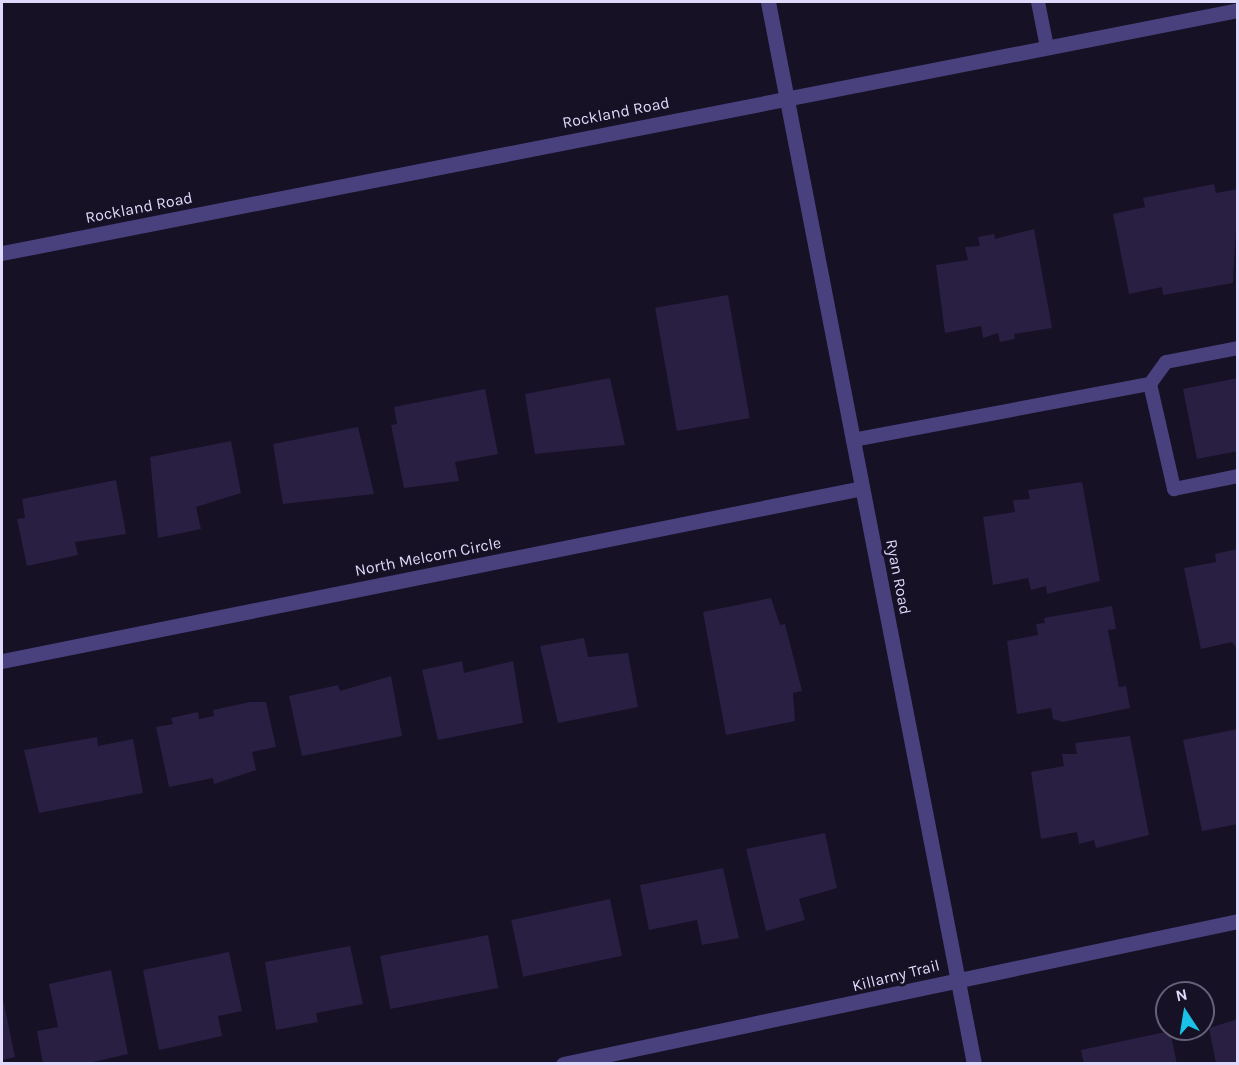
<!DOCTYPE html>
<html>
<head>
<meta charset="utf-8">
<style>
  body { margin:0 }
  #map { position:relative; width:1239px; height:1065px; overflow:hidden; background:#161124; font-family:Karla,sans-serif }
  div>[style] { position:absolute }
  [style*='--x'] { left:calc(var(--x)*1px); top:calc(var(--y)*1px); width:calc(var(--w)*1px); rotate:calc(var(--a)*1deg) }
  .building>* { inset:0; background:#291f43; transform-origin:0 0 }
  .lane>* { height:14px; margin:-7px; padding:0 7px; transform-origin:7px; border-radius:7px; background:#49417e }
  .street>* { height:15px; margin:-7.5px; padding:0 7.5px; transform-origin:7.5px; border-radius:7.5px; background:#49417e }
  span { translate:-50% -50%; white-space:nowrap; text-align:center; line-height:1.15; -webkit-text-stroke:6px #161124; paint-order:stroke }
  .street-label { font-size:16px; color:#dfd9fb }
  .frame { position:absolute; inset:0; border:3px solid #dfd9fb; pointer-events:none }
  .north { position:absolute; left:1155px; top:981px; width:60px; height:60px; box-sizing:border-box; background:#161124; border:2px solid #66617a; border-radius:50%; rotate:348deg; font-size:16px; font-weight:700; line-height:24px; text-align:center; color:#dfd9fb }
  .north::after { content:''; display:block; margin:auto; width:21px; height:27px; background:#19c2e6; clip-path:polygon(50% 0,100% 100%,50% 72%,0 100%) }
</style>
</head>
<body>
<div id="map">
  <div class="building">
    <i style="clip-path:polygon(1214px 184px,1216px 193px,1238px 189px,1233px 283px,1163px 295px,1162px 287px,1129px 294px,1113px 214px,1145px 207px,1143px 198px)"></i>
    <i style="clip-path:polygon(1034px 229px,1052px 328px,1014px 334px,1015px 339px,1000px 342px,998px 333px,983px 338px,981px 326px,945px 333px,936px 265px,968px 260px,965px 247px,980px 246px,978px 237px,994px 234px,995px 239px)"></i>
    <i style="left:728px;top:295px;width:125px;height:74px;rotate:80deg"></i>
    <i style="clip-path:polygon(610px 378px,625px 445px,535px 454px,525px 394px)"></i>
    <i style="clip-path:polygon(1238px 378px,1238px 451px,1197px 459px,1183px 389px)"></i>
    <i style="clip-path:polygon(485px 389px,498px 454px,455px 462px,459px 481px,404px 488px,391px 425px,397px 424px,394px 407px)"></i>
    <i style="clip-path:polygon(358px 427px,374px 494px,283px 504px,273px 444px)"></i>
    <i style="clip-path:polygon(231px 441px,241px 493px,196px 507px,201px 529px,158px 538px,150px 457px)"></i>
    <i style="clip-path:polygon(116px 480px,126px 534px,75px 542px,78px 555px,27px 566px,17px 519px,25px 518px,22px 499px)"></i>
    <i style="clip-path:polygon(1082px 482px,1100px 581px,1047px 594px,1046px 586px,1031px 590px,1028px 578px,993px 585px,983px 517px,1015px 512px,1013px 500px,1030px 499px,1028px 490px)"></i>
    <i style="clip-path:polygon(1238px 549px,1238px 650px,1232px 642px,1201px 649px,1184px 568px,1216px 562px,1215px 554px)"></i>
    <i style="clip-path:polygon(771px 598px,780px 625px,785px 624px,802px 691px,793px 693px,795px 721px,726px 735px,703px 612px)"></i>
    <i style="clip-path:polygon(1112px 606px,1116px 629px,1108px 630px,1119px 687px,1126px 686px,1130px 708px,1063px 722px,1053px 719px,1051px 708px,1017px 714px,1007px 641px,1038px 635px,1036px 624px,1045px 623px,1044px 618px)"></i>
    <i style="clip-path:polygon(584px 638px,588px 657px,628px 653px,638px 707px,558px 723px,540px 646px)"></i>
    <i style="clip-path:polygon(462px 661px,464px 673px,513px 661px,523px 723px,438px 740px,422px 670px)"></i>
    <i style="clip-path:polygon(391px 676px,402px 736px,302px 756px,289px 696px,338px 685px,340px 691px)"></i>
    <i style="clip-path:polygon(250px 702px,266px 702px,276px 747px,252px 752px,256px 770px,214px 784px,213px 778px,169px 787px,156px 727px,173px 724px,171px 718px,198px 712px,199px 719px,214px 716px,213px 710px)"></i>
    <i style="clip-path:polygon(1238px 729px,1238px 824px,1202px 831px,1183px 740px)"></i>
    <i style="clip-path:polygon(1130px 736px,1149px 835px,1096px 848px,1094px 840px,1079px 844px,1077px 832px,1041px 839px,1031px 772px,1064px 766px,1062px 754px,1077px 754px,1075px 743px)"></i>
    <i style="clip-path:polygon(97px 737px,98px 746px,133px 739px,143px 793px,39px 813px,24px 750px)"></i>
    <i style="clip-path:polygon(825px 833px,837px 888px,799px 899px,805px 920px,766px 931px,746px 849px)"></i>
    <i style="clip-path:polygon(723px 868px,739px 938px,702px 945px,697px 920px,649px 930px,640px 885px)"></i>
    <i style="left:610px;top:899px;width:58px;height:101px;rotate:78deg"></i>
    <i style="left:488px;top:935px;width:54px;height:110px;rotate:79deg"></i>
    <i style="clip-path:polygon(350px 946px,363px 1004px,316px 1013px,318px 1022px,276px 1030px,265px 962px)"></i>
    <i style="clip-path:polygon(229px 952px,242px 1011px,218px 1016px,222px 1036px,159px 1050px,143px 970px)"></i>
    <i style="clip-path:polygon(111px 970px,128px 1054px,84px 1064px,43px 1064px,37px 1031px,58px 1027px,49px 984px)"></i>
    <i style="clip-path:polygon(3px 999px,15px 1057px,2px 1060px,2px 999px)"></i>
    <i style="clip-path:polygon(1238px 1019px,1238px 1064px,1216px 1063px,1209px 1028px)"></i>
    <i style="clip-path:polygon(1170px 1031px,1177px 1064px,1084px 1064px,1081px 1050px)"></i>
  </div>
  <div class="lane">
    <i style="--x:1038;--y:2;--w:46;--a:78.7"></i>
    <i style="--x:1150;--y:384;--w:108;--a:77.1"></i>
    <i style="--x:1174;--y:489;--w:65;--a:-11.5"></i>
    <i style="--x:853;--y:440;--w:302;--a:-10.7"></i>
    <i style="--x:1150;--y:384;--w:27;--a:-54"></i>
    <i style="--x:1166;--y:362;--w:73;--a:-11"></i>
  </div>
  <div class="street">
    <i style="--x:768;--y:2;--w:1082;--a:79.02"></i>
    <i style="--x:2;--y:253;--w:1260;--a:-11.12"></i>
    <i style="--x:2;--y:661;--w:877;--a:-11.37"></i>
    <i style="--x:563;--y:1064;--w:690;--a:-11.96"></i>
  </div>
  <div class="street-label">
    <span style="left:616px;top:113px;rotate:-11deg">Rockland Road</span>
    <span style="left:139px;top:208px;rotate:-11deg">Rockland Road</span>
    <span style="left:428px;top:557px;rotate:-11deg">North Melcorn Circle</span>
    <span style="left:898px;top:577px;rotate:79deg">Ryan Road</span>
    <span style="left:896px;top:976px;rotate:-14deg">Killarny Trail</span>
  </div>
  <div class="frame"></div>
  <div class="north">N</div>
</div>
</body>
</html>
